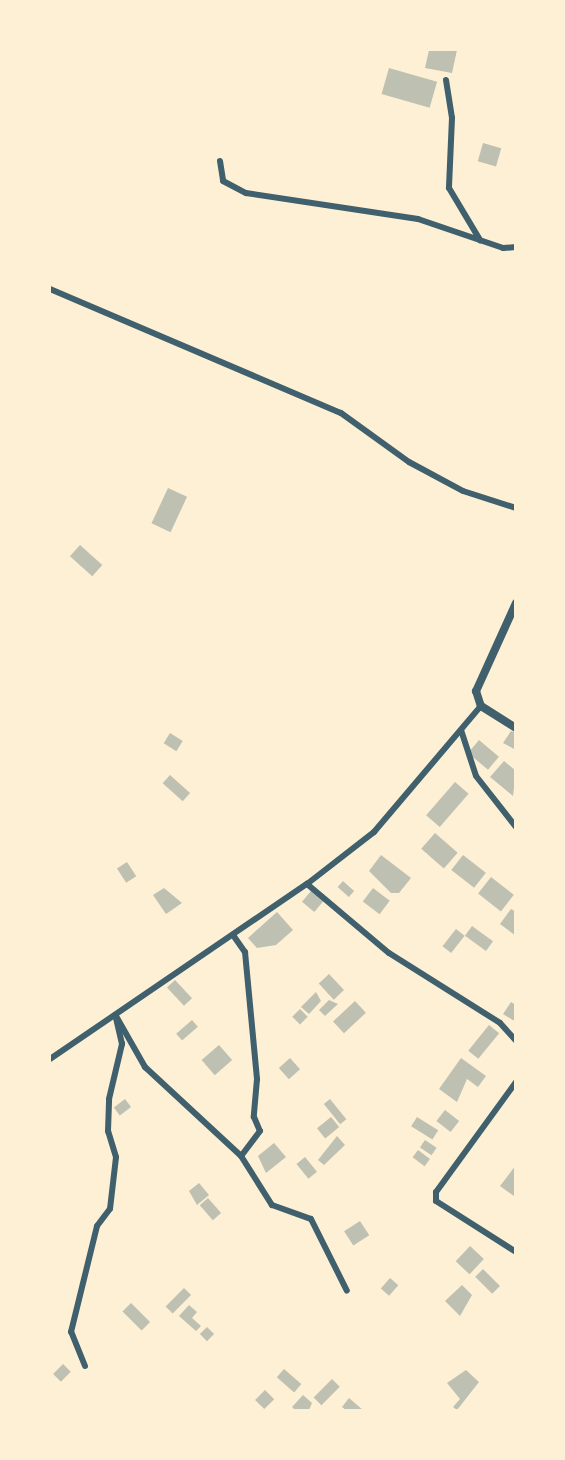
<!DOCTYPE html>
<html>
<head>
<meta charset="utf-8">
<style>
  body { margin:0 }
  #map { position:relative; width:565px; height:1460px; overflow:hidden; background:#fdf0d5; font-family:"Fira Sans",sans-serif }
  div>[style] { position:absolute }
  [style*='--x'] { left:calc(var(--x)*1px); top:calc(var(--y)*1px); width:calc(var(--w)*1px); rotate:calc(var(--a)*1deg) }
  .building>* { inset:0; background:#bec0b2; transform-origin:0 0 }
  .minor>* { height:6px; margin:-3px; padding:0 3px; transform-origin:3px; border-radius:3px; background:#3f606c }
  .tertiary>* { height:8px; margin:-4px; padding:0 4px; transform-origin:4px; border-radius:4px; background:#3f606c }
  span { translate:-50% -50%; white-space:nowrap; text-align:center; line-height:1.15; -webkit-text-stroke:6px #fdf0d5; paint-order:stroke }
  .frame { position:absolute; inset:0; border:51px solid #fdf0d5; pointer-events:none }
</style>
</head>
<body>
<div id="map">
  <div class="building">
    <i style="clip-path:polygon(429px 50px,457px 50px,452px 73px,425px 68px)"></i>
    <i style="left:389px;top:68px;width:50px;height:27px;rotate:16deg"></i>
    <i style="left:483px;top:143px;width:19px;height:19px;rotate:16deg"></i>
    <i style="left:168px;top:488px;width:21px;height:39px;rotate:25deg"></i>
    <i style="left:80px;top:545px;width:30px;height:15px;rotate:42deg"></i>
    <i style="clip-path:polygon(511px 731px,516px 733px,516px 750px,503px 743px)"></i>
    <i style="left:170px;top:733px;width:15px;height:12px;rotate:32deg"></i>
    <i style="left:479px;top:740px;width:26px;height:17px;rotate:40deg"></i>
    <i style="clip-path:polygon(504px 761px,516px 771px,513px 796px,490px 777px)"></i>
    <i style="left:170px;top:775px;width:27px;height:11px;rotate:42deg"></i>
    <i style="left:455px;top:782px;width:18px;height:44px;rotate:41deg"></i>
    <i style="left:435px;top:833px;width:30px;height:21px;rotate:41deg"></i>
    <i style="clip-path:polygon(381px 855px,411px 878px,399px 893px,391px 893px,369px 871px)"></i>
    <i style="left:463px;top:855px;width:29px;height:19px;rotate:38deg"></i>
    <i style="left:127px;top:862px;width:17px;height:12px;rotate:57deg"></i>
    <i style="left:491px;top:877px;width:29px;height:21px;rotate:38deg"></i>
    <i style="left:343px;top:881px;width:15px;height:8px;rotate:42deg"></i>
    <i style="clip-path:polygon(164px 888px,182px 903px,166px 914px,153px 895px)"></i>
    <i style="left:373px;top:888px;width:21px;height:17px;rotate:37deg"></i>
    <i style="left:311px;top:891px;width:16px;height:14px;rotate:40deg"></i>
    <i style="clip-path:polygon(511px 909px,516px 912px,516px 936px,500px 924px)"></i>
    <i style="clip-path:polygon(277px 912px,293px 930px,276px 945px,257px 948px,248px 938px)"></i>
    <i style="left:472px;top:926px;width:26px;height:12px;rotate:36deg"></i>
    <i style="left:456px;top:929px;width:11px;height:22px;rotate:38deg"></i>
    <i style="left:329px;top:974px;width:22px;height:14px;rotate:47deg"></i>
    <i style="left:175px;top:980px;width:25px;height:11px;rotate:47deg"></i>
    <i style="clip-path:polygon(316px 992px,321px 1001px,309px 1014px,301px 1007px)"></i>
    <i style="clip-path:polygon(329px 1000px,338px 1004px,325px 1016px,319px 1010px)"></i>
    <i style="left:355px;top:1001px;width:16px;height:30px;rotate:47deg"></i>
    <i style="clip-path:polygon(511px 1002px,516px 1005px,516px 1022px,503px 1014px)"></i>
    <i style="left:300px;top:1009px;width:11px;height:11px;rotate:45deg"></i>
    <i style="left:192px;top:1020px;width:9px;height:21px;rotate:49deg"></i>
    <i style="left:489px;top:1025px;width:13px;height:33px;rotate:39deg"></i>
    <i style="left:219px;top:1045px;width:20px;height:23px;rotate:49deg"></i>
    <i style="left:290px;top:1058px;width:15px;height:15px;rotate:48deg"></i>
    <i style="clip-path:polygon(461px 1058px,486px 1076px,478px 1087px,467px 1079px,457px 1102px,439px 1089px)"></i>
    <i style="left:125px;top:1099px;width:10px;height:14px;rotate:53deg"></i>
    <i style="left:330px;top:1099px;width:26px;height:8px;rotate:51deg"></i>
    <i style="left:445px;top:1110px;width:18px;height:14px;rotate:38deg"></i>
    <i style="left:331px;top:1117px;width:13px;height:18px;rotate:51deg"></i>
    <i style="left:417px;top:1117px;width:25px;height:11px;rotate:32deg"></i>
    <i style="clip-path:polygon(337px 1136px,345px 1145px,324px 1165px,318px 1160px)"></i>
    <i style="left:425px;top:1140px;width:14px;height:9px;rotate:34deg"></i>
    <i style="clip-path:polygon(274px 1143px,286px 1157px,266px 1173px,258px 1156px)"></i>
    <i style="left:418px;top:1150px;width:15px;height:9px;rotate:37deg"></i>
    <i style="left:305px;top:1157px;width:19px;height:11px;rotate:51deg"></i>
    <i style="clip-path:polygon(516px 1165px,516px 1194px,514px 1196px,500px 1186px)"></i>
    <i style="clip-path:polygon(199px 1183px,209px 1195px,197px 1205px,189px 1191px)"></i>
    <i style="left:208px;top:1198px;width:20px;height:11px;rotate:49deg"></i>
    <i style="left:360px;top:1221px;width:17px;height:19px;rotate:57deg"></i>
    <i style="left:470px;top:1246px;width:19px;height:21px;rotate:43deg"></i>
    <i style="left:483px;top:1269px;width:24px;height:11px;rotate:45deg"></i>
    <i style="left:390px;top:1278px;width:11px;height:14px;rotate:41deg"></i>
    <i style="clip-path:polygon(462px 1285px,472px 1295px,460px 1316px,445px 1301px)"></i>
    <i style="left:184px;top:1288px;width:10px;height:26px;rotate:45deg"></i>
    <i style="left:131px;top:1303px;width:27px;height:12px;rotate:45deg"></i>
    <i style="clip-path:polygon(189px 1305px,197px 1312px,192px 1318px,201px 1326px,196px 1331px,179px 1316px)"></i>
    <i style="left:207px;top:1327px;width:10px;height:10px;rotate:45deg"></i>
    <i style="left:63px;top:1364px;width:11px;height:14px;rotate:45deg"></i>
    <i style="left:284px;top:1369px;width:23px;height:11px;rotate:41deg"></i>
    <i style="clip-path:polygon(466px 1370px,479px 1382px,457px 1410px,453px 1407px,460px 1399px,447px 1383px)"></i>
    <i style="left:332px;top:1379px;width:11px;height:26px;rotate:45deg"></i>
    <i style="left:265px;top:1390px;width:13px;height:14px;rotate:45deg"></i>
    <i style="clip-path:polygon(303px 1395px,312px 1403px,309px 1410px,295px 1410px,292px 1407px)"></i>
    <i style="clip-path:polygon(349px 1398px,363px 1410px,346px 1410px,342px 1407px)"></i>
  </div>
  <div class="minor">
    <i style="--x:446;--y:80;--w:38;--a:81"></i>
    <i style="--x:452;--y:118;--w:70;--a:92.5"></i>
    <i style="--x:449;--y:188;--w:61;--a:59.2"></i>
    <i style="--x:220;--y:161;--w:20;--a:81"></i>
    <i style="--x:223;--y:181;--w:26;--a:28"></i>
    <i style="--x:246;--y:193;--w:174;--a:8.6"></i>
    <i style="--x:418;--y:219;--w:90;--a:18.8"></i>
    <i style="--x:503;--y:248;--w:13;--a:-4"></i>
    <i style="--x:50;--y:289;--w:316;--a:23.1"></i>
    <i style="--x:341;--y:413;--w:84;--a:35.8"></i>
    <i style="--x:409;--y:462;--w:61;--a:28.2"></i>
    <i style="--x:463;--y:491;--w:56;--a:17.8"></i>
    <i style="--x:461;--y:730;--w:48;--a:71.9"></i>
    <i style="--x:476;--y:776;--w:65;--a:51.9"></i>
    <i style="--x:307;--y:884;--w:107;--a:40.1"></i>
    <i style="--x:389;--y:953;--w:131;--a:32.2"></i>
    <i style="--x:500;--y:1023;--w:24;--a:48"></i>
    <i style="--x:233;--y:935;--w:21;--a:55"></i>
    <i style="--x:245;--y:952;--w:128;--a:84.6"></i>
    <i style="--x:257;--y:1079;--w:38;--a:95"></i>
    <i style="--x:254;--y:1117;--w:15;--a:67"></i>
    <i style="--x:260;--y:1131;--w:31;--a:127"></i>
    <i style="--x:116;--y:1016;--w:59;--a:60.4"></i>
    <i style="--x:145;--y:1067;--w:131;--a:42.8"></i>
    <i style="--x:241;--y:1156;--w:58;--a:57.7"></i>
    <i style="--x:272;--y:1205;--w:41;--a:19.7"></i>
    <i style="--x:311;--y:1219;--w:80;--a:63.4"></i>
    <i style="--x:50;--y:1059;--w:311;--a:-34.3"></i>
    <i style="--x:307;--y:884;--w:85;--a:-37.8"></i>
    <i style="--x:374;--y:832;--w:165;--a:-49.7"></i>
    <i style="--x:516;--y:1082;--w:136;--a:126"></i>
    <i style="--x:436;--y:1192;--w:9;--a:90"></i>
    <i style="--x:436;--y:1201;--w:95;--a:32.5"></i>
    <i style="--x:85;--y:1366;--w:37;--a:-112"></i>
    <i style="--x:71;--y:1332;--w:109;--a:-76.2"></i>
    <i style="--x:97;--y:1226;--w:21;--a:-53"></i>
    <i style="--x:110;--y:1209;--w:52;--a:-83.4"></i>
    <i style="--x:116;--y:1157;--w:27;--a:-107"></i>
    <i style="--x:108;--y:1131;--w:32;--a:-88"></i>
    <i style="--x:109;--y:1099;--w:57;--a:-76.7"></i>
    <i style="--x:122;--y:1044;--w:28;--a:-103"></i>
  </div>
  <div class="tertiary">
    <i style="--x:516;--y:603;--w:97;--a:114.4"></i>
    <i style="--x:476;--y:691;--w:16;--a:72"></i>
    <i style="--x:481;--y:706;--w:41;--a:32.2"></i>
  </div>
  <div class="frame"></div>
</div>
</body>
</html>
